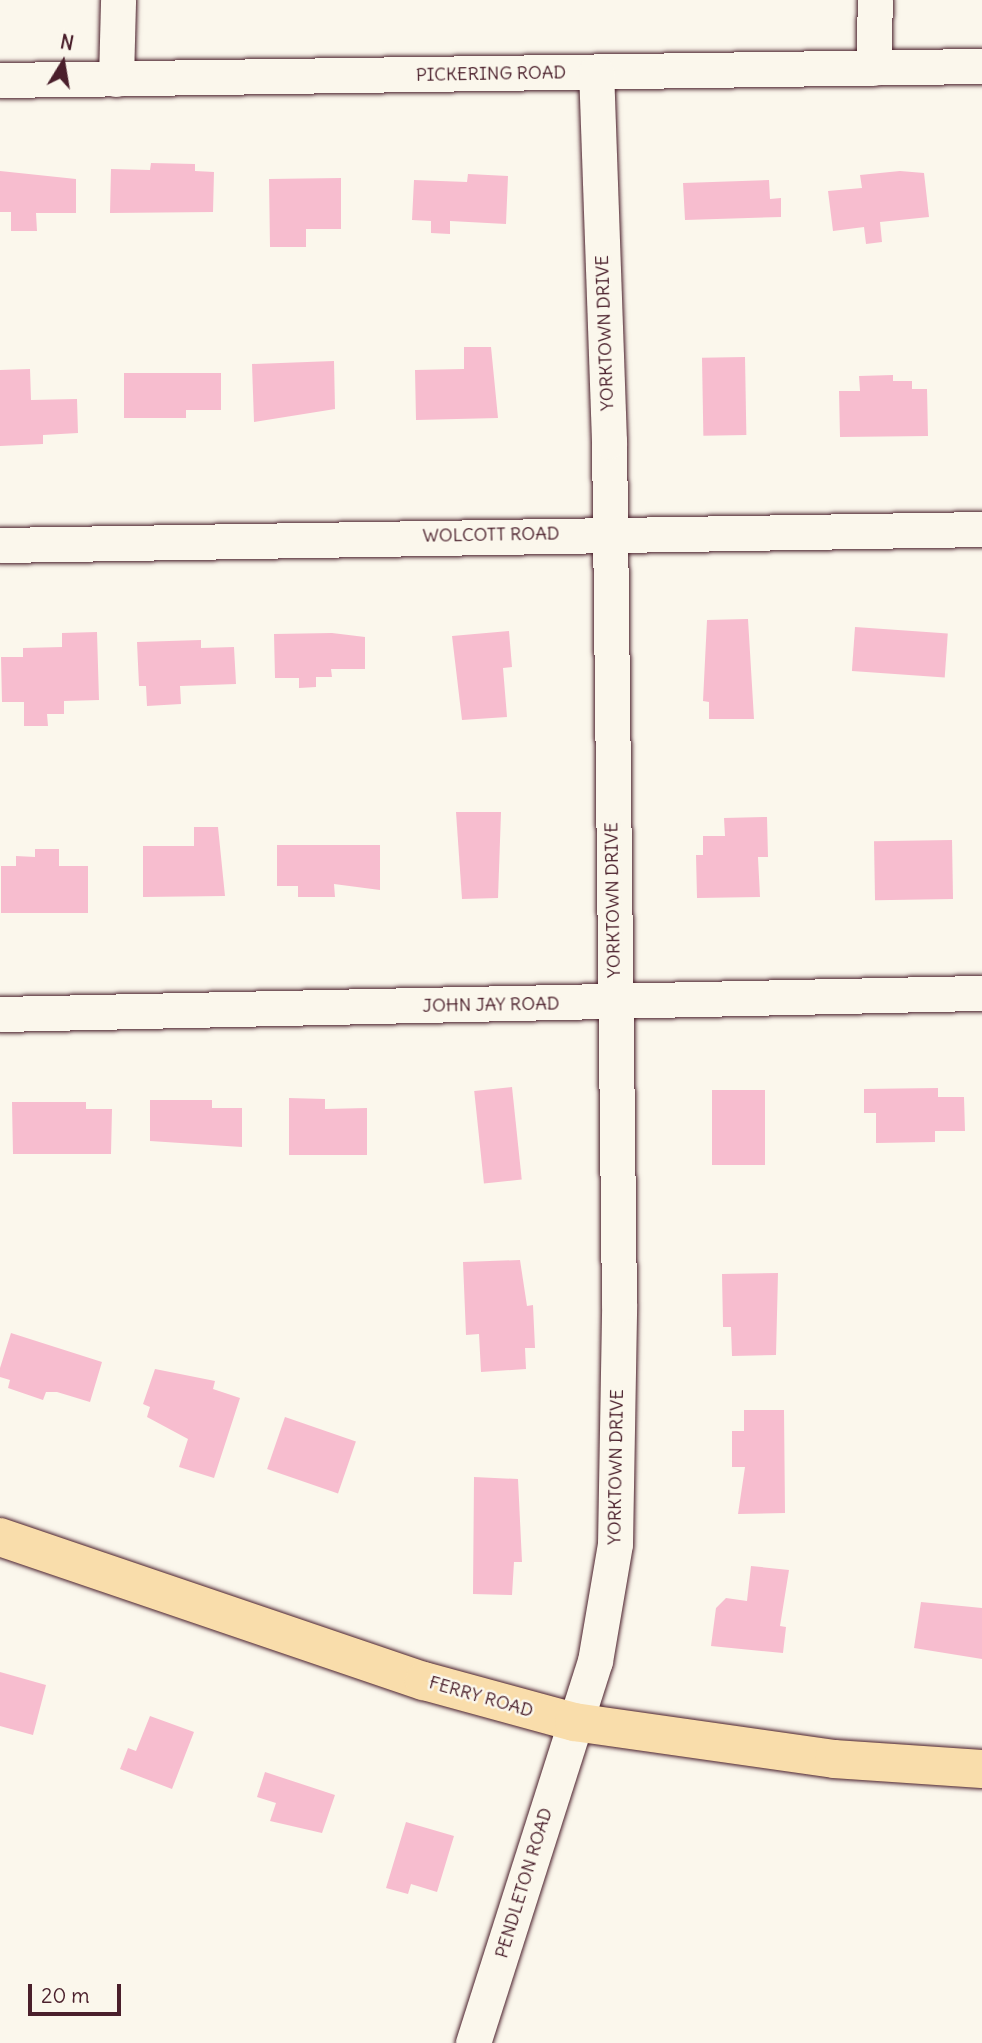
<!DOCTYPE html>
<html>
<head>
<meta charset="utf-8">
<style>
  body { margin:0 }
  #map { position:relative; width:982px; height:2043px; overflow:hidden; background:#fbf7ec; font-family:Delius,sans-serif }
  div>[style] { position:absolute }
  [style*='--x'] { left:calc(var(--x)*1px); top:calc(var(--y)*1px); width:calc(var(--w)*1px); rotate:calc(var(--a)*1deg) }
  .building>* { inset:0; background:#f7bdcf; transform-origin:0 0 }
  .roads { filter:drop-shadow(0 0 2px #4a1f2b) drop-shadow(0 0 2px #4a1f2b) }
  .minor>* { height:35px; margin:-17.5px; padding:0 17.5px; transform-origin:17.5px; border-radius:17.5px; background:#fbf7ec }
  .major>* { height:38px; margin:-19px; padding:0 19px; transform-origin:19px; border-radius:19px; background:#f9ddab }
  span { translate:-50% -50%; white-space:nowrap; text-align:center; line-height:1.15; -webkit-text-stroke:5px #fbf7ec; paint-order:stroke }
  .street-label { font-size:18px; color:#4a1f2b }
  .north { position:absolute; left:28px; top:28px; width:70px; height:70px; -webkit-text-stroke:5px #fbf7ec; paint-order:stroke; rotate:11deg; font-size:19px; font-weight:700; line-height:28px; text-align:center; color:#4a1f2b }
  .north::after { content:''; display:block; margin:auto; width:24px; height:32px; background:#4a1f2b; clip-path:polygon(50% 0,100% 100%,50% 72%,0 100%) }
  .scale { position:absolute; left:28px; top:1984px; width:93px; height:32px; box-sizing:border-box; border:4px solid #4a1f2b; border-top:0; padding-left:9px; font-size:21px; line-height:24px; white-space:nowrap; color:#4a1f2b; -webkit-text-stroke:5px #fbf7ec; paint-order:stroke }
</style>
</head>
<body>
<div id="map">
  <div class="building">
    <i style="clip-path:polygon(151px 163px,195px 164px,195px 171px,214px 172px,213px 212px,110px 213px,111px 169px,150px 170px)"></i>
    <i style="clip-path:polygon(0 171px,76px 179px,76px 213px,36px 213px,37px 231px,11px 231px,11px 212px,0 212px)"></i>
    <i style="clip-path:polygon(900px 171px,924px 173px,929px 217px,880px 222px,882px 242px,866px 244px,864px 227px,833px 231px,828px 191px,862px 188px,860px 175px)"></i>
    <i style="clip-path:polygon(468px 174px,508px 176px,506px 224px,450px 221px,450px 234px,431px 233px,431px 221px,412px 220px,414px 180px,467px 182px)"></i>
    <i style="clip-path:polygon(341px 178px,341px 229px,306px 229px,306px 247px,270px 247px,269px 179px)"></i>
    <i style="clip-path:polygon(769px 180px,770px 199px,781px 198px,781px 217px,685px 220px,683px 183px)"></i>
    <i style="clip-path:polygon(464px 347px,491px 347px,498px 418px,416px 420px,415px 370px,464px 369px)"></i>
    <i style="left:745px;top:357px;width:78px;height:43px;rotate:89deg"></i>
    <i style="clip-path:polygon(334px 361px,335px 409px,254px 422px,252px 364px)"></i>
    <i style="clip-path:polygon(30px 369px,31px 400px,77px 399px,78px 433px,43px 435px,43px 444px,0 446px,0 370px)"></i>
    <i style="clip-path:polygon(124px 373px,221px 373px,221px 410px,186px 410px,186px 418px,124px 418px)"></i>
    <i style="clip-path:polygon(893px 375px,893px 381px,912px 381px,912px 389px,927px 389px,928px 436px,840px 437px,839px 391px,860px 391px,859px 376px)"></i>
    <i style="clip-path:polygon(748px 619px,754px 719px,709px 719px,709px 702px,703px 701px,707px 620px)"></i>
    <i style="left:855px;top:627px;width:93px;height:44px;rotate:4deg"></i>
    <i style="clip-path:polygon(509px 631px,512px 667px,503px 668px,507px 717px,462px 720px,452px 636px)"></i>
    <i style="clip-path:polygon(97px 632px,99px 700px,64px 701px,64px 714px,47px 714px,48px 726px,24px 726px,24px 702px,2px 702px,1px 657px,23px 657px,23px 648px,62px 647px,62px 633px)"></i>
    <i style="clip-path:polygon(332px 633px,365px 637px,365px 669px,331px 669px,332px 677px,316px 677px,316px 687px,299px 688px,299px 678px,275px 678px,274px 634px)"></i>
    <i style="clip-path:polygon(201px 640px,201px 648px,234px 647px,236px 684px,180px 686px,181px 704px,147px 706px,146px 686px,139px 686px,137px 642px)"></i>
    <i style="clip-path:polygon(456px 812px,501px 812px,498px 898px,462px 899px)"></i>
    <i style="clip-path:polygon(767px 817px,768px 857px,758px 857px,760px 897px,697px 898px,696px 855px,703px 855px,703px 836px,725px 836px,724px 818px)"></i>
    <i style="clip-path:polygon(194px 827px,218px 827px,225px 896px,143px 897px,143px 846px,194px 846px)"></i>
    <i style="left:952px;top:840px;width:59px;height:78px;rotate:89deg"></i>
    <i style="clip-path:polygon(277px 845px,380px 845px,380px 890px,334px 884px,335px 897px,298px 897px,298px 886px,277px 886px)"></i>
    <i style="clip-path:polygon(35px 849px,59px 849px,59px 866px,88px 866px,88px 913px,1px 913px,1px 866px,16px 866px,16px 856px,35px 857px)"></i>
    <i style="left:512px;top:1087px;width:93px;height:38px;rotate:84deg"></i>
    <i style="clip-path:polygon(938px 1088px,938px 1097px,964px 1097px,965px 1131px,935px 1131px,935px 1142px,876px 1143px,876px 1113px,864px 1113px,864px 1089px)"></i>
    <i style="left:765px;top:1090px;width:75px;height:53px;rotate:90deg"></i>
    <i style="clip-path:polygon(289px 1098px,325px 1099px,325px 1109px,367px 1108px,367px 1155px,289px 1155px)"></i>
    <i style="clip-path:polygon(150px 1100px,212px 1100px,212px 1108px,242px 1108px,242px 1147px,150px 1141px)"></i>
    <i style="clip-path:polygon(12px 1102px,86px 1102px,86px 1109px,112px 1109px,111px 1154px,13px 1154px)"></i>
    <i style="clip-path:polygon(520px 1260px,527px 1306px,533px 1305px,535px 1348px,525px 1348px,526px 1369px,481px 1372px,479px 1334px,466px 1335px,463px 1262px)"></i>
    <i style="clip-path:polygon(778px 1273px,776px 1355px,732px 1356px,731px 1327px,723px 1327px,722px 1274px)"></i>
    <i style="clip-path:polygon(11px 1333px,102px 1362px,90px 1402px,57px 1392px,46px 1392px,43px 1400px,8px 1388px,10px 1380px,0 1377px,0 1368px)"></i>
    <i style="clip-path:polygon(155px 1369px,215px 1381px,213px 1389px,240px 1398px,214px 1478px,179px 1467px,188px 1439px,147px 1417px,150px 1407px,143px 1404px)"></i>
    <i style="clip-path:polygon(744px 1410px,784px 1410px,785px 1513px,738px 1514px,745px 1467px,732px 1467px,732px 1431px,744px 1431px)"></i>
    <i style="left:285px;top:1417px;width:75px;height:55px;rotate:19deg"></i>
    <i style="clip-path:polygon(474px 1477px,518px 1479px,522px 1562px,514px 1562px,512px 1595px,473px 1594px)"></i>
    <i style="clip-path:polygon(751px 1566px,789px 1570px,780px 1626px,786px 1627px,783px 1653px,711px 1646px,716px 1608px,726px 1598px,747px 1601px)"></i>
    <i style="clip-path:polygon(921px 1602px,982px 1608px,982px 1659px,914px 1648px)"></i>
    <i style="clip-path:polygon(0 1672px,46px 1685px,33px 1735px,0 1726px)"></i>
    <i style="clip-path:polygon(150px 1716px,194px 1732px,172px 1789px,120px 1769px,128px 1748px,136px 1751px)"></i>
    <i style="clip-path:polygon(265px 1772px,335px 1795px,322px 1833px,270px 1821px,276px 1803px,257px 1797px)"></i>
    <i style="clip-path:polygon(406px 1822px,454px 1836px,437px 1892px,411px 1884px,408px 1894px,386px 1888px)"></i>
  </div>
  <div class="roads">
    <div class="minor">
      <i style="--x:873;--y:68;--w:68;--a:-88.3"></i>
      <i style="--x:116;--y:79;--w:79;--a:-88.5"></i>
      <i style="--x:0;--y:80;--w:982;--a:-0.82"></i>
      <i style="--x:0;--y:545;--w:982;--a:-0.93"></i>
      <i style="--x:0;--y:1014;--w:982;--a:-1.23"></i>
      <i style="--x:473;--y:2043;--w:401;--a:-72.3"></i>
      <i style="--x:595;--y:1661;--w:119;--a:-80.3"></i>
      <i style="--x:615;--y:1544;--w:240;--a:-89"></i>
      <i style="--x:619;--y:1304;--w:863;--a:-90.66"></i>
      <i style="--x:609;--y:441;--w:369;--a:-92"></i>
    </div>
    <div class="major">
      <i style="--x:0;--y:1537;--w:448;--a:18.8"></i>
      <i style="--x:424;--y:1681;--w:156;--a:15.3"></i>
      <i style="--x:574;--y:1722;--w:263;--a:8.1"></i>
      <i style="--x:834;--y:1759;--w:148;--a:3.9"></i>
    </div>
  </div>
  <div class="street-label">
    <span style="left:491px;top:74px;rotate:-1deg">PICKERING ROAD</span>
    <span style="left:605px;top:333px;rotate:-92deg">YORKTOWN DRIVE</span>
    <span style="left:491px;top:535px;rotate:-1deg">WOLCOTT ROAD</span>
    <span style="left:613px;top:900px;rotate:-91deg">YORKTOWN DRIVE</span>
    <span style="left:491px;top:1005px;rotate:-1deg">JOHN JAY ROAD</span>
    <span style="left:616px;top:1467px;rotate:-89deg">YORKTOWN DRIVE</span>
    <span style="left:481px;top:1697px;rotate:16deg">FERRY ROAD</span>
    <span style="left:524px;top:1883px;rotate:-73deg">PENDLETON ROAD</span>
  </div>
  <div class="north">N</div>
  <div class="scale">20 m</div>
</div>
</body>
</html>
